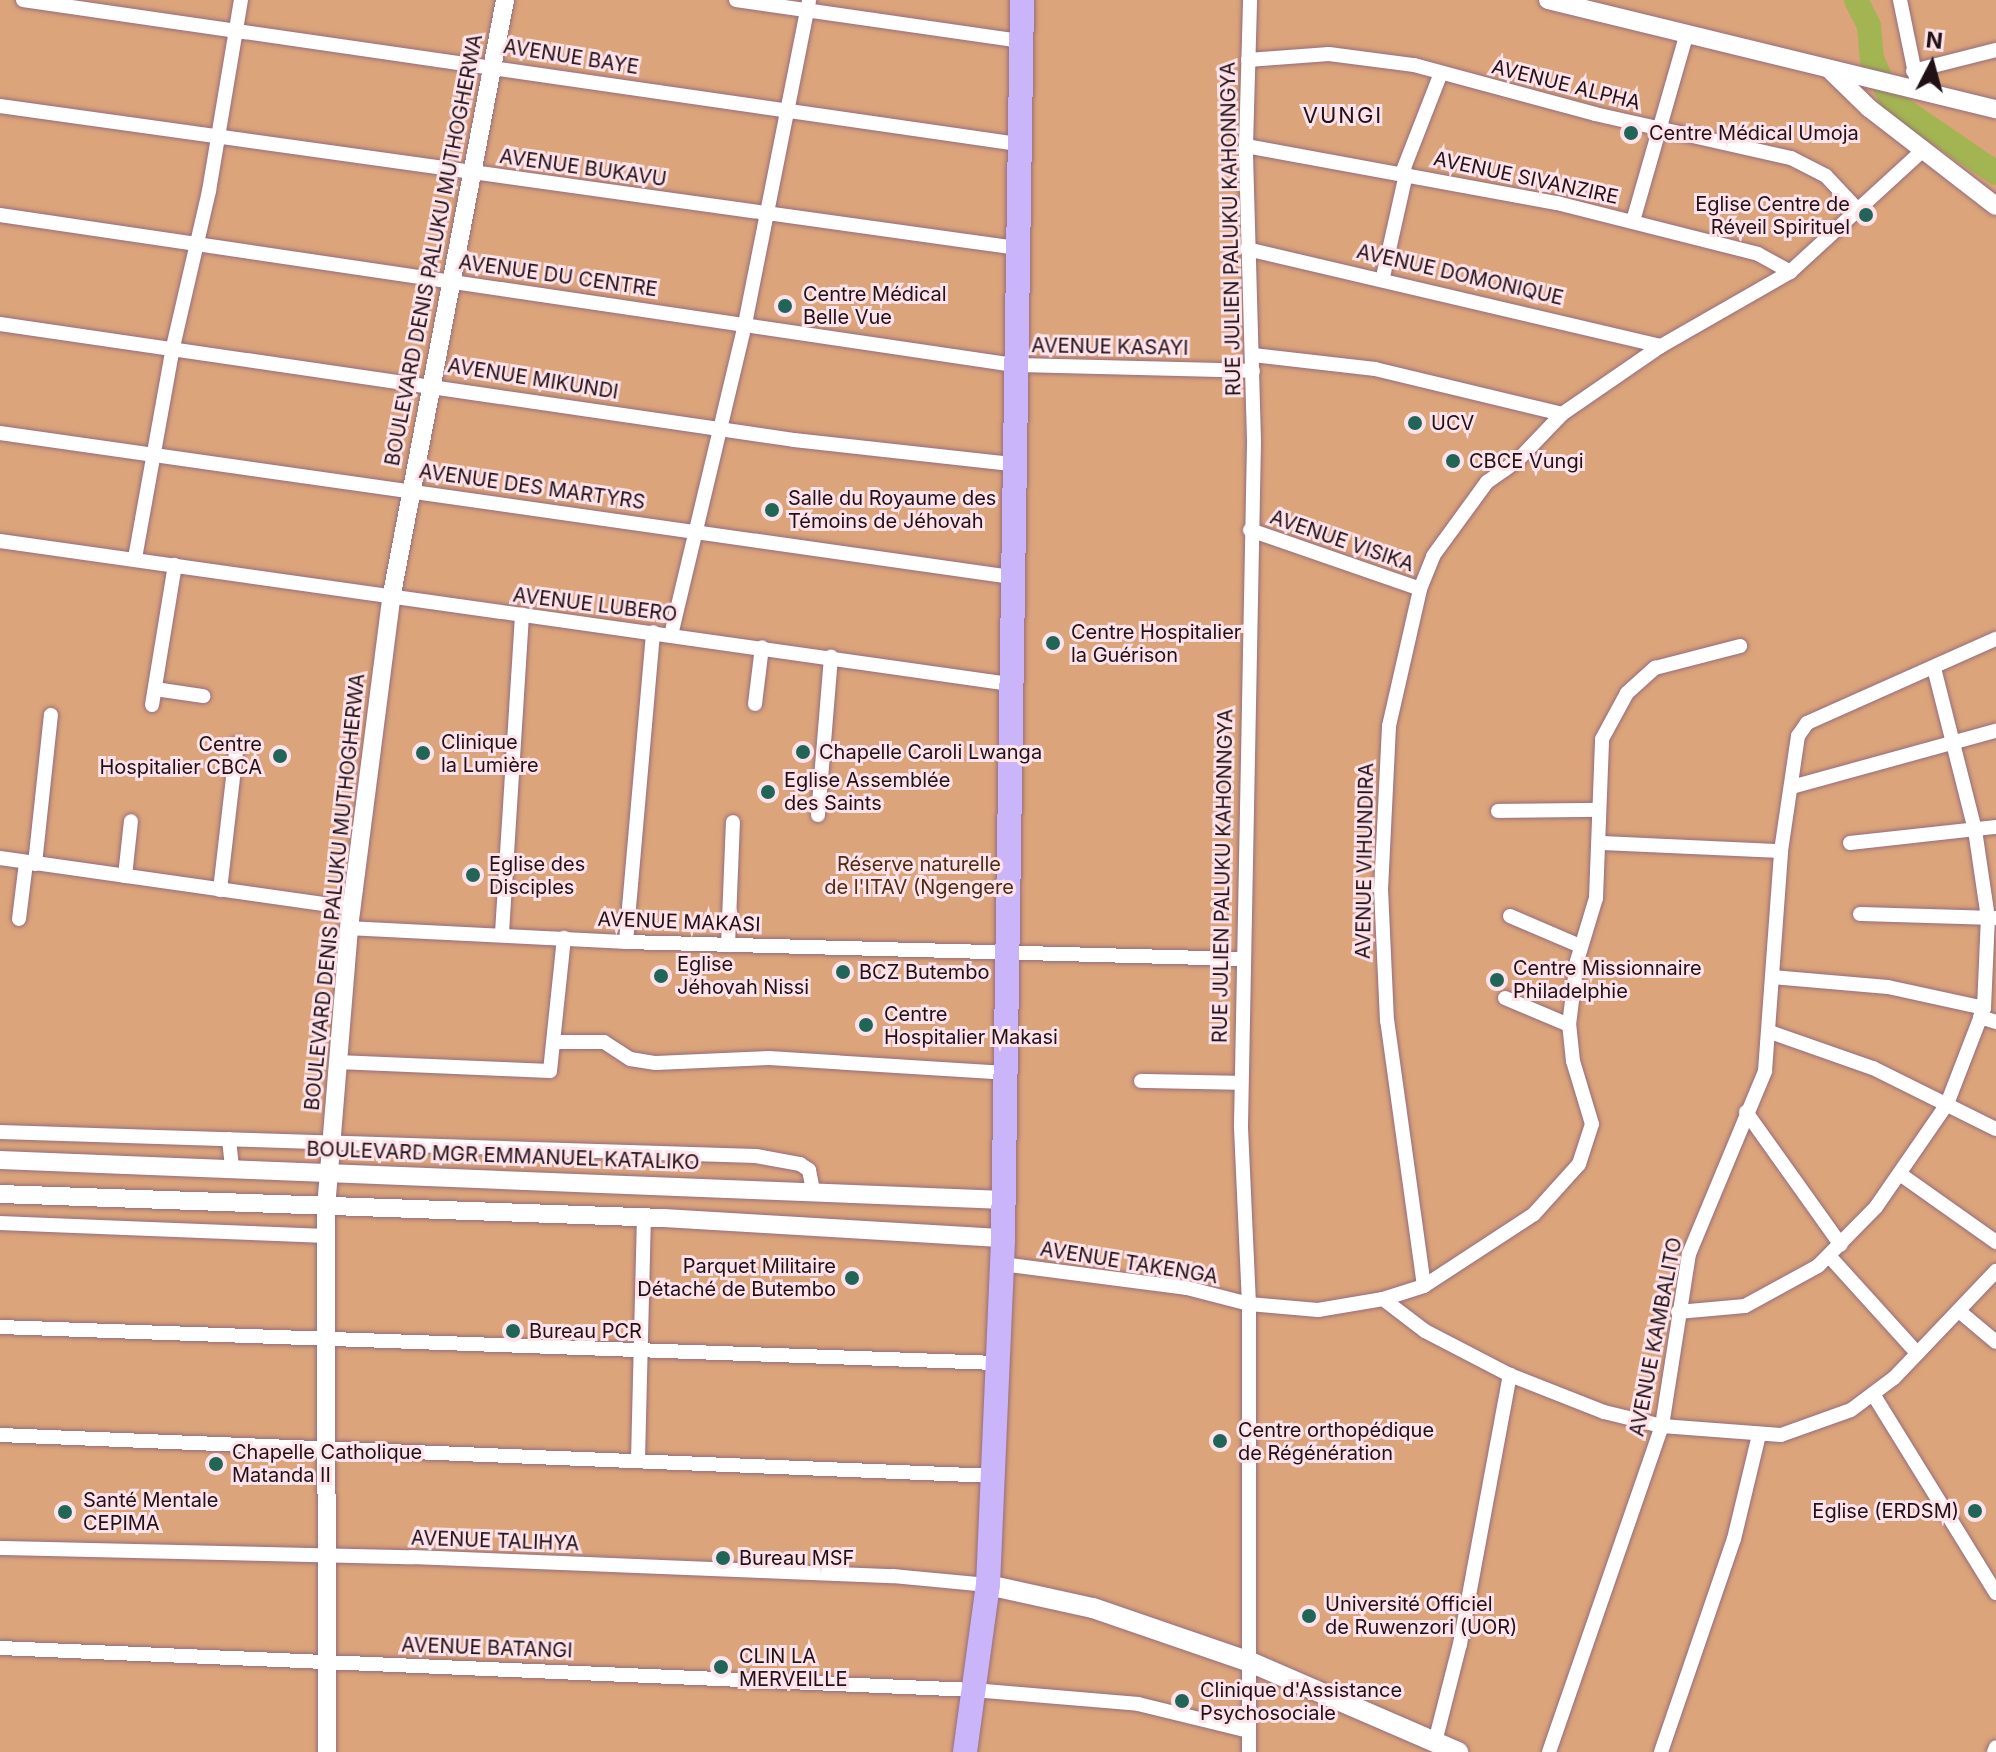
<!DOCTYPE html>
<html>
<head>
<meta charset="utf-8">
<style>
  body { margin:0 }
  #map { position:relative; width:1996px; height:1752px; overflow:hidden; background:#fed0de; font-family:Inter,sans-serif }
  div>[style] { position:absolute }
  [style*='--x'] { left:calc(var(--x)*1px); top:calc(var(--y)*1px); width:calc(var(--w)*1px); rotate:calc(var(--a)*1deg) }
  .green>* { inset:0; background:#dba47b; transform-origin:0 0 }
  .river>* { height:24px; margin:-12px; padding:0 12px; transform-origin:12px; border-radius:12px; background:#a3b452 }
  .roads { filter:drop-shadow(0 0 2px #966d7a) drop-shadow(0 0 2px #966d7a) }
  .minor>* { height:14px; margin:-7px; padding:0 7px; transform-origin:7px; border-radius:7px; background:#fff }
  .tertiary>* { height:18px; margin:-9px; padding:0 9px; transform-origin:9px; border-radius:9px; background:#fff }
  .secondary>* { height:20px; margin:-10px; padding:0 10px; transform-origin:10px; border-radius:10px; background:#fff }
  .trunk>* { height:24px; margin:-12px; padding:0 12px; transform-origin:12px; border-radius:12px; background:#cab4fa }
  .dots>* { width:22px; height:22px; translate:-50% -50%; box-sizing:border-box; border:4px solid #ffe3eb; border-radius:50% }
  span { translate:-50% -50%; white-space:nowrap; text-align:center; line-height:1.15; -webkit-text-stroke:6px #ffe3eb; paint-order:stroke }
  .street-label { font-size:20px; color:#201116 }
  .poi-label { font-size:20px; color:#201116 }
  .left { translate:0 -50%; text-align:left }
  .right { translate:-100% -50%; text-align:right }
  .park-label { font-size:20px; color:#4d2c12 }
  .neighbourhood-label { font-size:22px; color:#201116; letter-spacing:2px }
  .north { position:absolute; left:1892px; top:24px; width:80px; height:80px; -webkit-text-stroke:6px #ffe3eb; paint-order:stroke; rotate:6deg; font-size:22px; font-weight:700; line-height:32px; text-align:center; color:#201116 }
  .north::after { content:''; display:block; margin:auto; width:28px; height:36px; background:#201116; clip-path:polygon(50% 0,100% 100%,50% 72%,0 100%) }
</style>
</head>
<body>
<div id="map">
  <div class="green">
    <i style="left:0;top:0;width:1996px;height:1752px"></i>
  </div>
  <div class="river">
    <i style="--x:1856;--y:0;--w:29;--a:63"></i>
    <i style="--x:1869;--y:26;--w:33;--a:85"></i>
    <i style="--x:1872;--y:59;--w:47;--a:65.1"></i>
    <i style="--x:1892;--y:102;--w:126;--a:34.3"></i>
  </div>
  <div class="roads">
    <div class="minor">
      <i style="--x:23;--y:0;--w:1004;--a:8.24"></i>
      <i style="--x:736;--y:0;--w:287;--a:8.2"></i>
      <i style="--x:1900;--y:0;--w:90;--a:78.4"></i>
      <i style="--x:1248;--y:60;--w:81;--a:-4.2"></i>
      <i style="--x:1329;--y:54;--w:86;--a:7.4"></i>
      <i style="--x:1414;--y:65;--w:188;--a:15.1"></i>
      <i style="--x:1595;--y:114;--w:201;--a:12.7"></i>
      <i style="--x:1791;--y:158;--w:39;--a:27"></i>
      <i style="--x:1826;--y:176;--w:44;--a:46.8"></i>
      <i style="--x:1913;--y:71;--w:86;--a:-14.2"></i>
      <i style="--x:0;--y:106;--w:1027;--a:7.95"></i>
      <i style="--x:1246;--y:146;--w:316;--a:10.4"></i>
      <i style="--x:1557;--y:203;--w:207;--a:14.2"></i>
      <i style="--x:1758;--y:254;--w:37;--a:29"></i>
      <i style="--x:1402;--y:173;--w:107;--a:-68.7"></i>
      <i style="--x:0;--y:215;--w:1026;--a:8.41"></i>
      <i style="--x:1015;--y:365;--w:238;--a:1.4"></i>
      <i style="--x:1633;--y:221;--w:196;--a:-74"></i>
      <i style="--x:1247;--y:249;--w:425;--a:13.2"></i>
      <i style="--x:1383;--y:277;--w:106;--a:-77.4"></i>
      <i style="--x:0;--y:324;--w:802;--a:8.31"></i>
      <i style="--x:794;--y:440;--w:220;--a:6.3"></i>
      <i style="--x:1253;--y:355;--w:123;--a:6.5"></i>
      <i style="--x:1375;--y:369;--w:192;--a:13.5"></i>
      <i style="--x:0;--y:433;--w:1020;--a:8.11"></i>
      <i style="--x:1250;--y:530;--w:180;--a:19.1"></i>
      <i style="--x:0;--y:541;--w:1020;--a:8.06"></i>
      <i style="--x:135;--y:558;--w:214;--a:-79.8"></i>
      <i style="--x:173;--y:347;--w:160;--a:-77"></i>
      <i style="--x:209;--y:191;--w:194;--a:-80.5"></i>
      <i style="--x:671;--y:635;--w:320;--a:-76.6"></i>
      <i style="--x:745;--y:324;--w:330;--a:-78.8"></i>
      <i style="--x:155;--y:689;--w:49;--a:8.3"></i>
      <i style="--x:755;--y:704;--w:57;--a:-83"></i>
      <i style="--x:152;--y:705;--w:142;--a:-80.7"></i>
      <i style="--x:1792;--y:787;--w:212;--a:-15.4"></i>
      <i style="--x:1498;--y:811;--w:101;--a:-0.6"></i>
      <i style="--x:818;--y:815;--w:159;--a:-85.3"></i>
      <i style="--x:1602;--y:843;--w:179;--a:2.6"></i>
      <i style="--x:1850;--y:843;--w:147;--a:-6.3"></i>
      <i style="--x:0;--y:858;--w:355;--a:8.1"></i>
      <i style="--x:35;--y:864;--w:150;--a:-83.9"></i>
      <i style="--x:125;--y:876;--w:55;--a:-83.8"></i>
      <i style="--x:220;--y:890;--w:147;--a:-83.4"></i>
      <i style="--x:1860;--y:914;--w:136;--a:1.7"></i>
      <i style="--x:1510;--y:916;--w:76;--a:23.2"></i>
      <i style="--x:19;--y:919;--w:56;--a:-82.9"></i>
      <i style="--x:349;--y:928;--w:277;--a:2.9"></i>
      <i style="--x:626;--y:942;--w:615;--a:1.58"></i>
      <i style="--x:502;--y:933;--w:319;--a:-86.4"></i>
      <i style="--x:626;--y:942;--w:311;--a:-85"></i>
      <i style="--x:728;--y:945;--w:123;--a:-87.7"></i>
      <i style="--x:1772;--y:977;--w:116;--a:4.9"></i>
      <i style="--x:1888;--y:987;--w:98;--a:12.3"></i>
      <i style="--x:1505;--y:998;--w:69;--a:22.9"></i>
      <i style="--x:1980;--y:1017;--w:17;--a:17"></i>
      <i style="--x:1770;--y:1032;--w:109;--a:19.3"></i>
      <i style="--x:1873;--y:1068;--w:137;--a:26.4"></i>
      <i style="--x:556;--y:1042;--w:48;--a:0"></i>
      <i style="--x:604;--y:1042;--w:31;--a:33"></i>
      <i style="--x:630;--y:1059;--w:26;--a:9"></i>
      <i style="--x:656;--y:1063;--w:113;--a:-2.5"></i>
      <i style="--x:769;--y:1058;--w:237;--a:3.6"></i>
      <i style="--x:337;--y:1062;--w:213;--a:2.4"></i>
      <i style="--x:550;--y:1071;--w:134;--a:-84"></i>
      <i style="--x:1141;--y:1081;--w:100;--a:1.1"></i>
      <i style="--x:1746;--y:1112;--w:163;--a:54.5"></i>
      <i style="--x:0;--y:1132;--w:756;--a:1.82"></i>
      <i style="--x:756;--y:1156;--w:45;--a:10.3"></i>
      <i style="--x:800;--y:1164;--w:11;--a:34"></i>
      <i style="--x:809;--y:1170;--w:20;--a:79"></i>
      <i style="--x:229;--y:1139;--w:31;--a:84"></i>
      <i style="--x:1900;--y:1174;--w:118;--a:35.3"></i>
      <i style="--x:0;--y:1223;--w:326;--a:2.3"></i>
      <i style="--x:1830;--y:1257;--w:130;--a:47.8"></i>
      <i style="--x:1002;--y:1264;--w:187;--a:7.4"></i>
      <i style="--x:1187;--y:1288;--w:64;--a:14.5"></i>
      <i style="--x:1249;--y:1304;--w:69;--a:5"></i>
      <i style="--x:1318;--y:1310;--w:66;--a:-9.6"></i>
      <i style="--x:1383;--y:1299;--w:43;--a:-17.6"></i>
      <i style="--x:1424;--y:1286;--w:131;--a:-33.2"></i>
      <i style="--x:1534;--y:1214;--w:67;--a:-48"></i>
      <i style="--x:1579;--y:1164;--w:42;--a:-72"></i>
      <i style="--x:1592;--y:1124;--w:66;--a:-106.8"></i>
      <i style="--x:1573;--y:1061;--w:36;--a:-96"></i>
      <i style="--x:1569;--y:1025;--w:64;--a:-82.9"></i>
      <i style="--x:1577;--y:961;--w:66;--a:-73.2"></i>
      <i style="--x:1596;--y:898;--w:159;--a:-87.8"></i>
      <i style="--x:1602;--y:739;--w:52;--a:-61.5"></i>
      <i style="--x:1627;--y:693;--w:38;--a:-42"></i>
      <i style="--x:1655;--y:668;--w:88;--a:-14.5"></i>
      <i style="--x:1424;--y:1286;--w:268;--a:-97.9"></i>
      <i style="--x:1387;--y:1021;--w:131;--a:-92.6"></i>
      <i style="--x:1381;--y:890;--w:164;--a:-87.2"></i>
      <i style="--x:1389;--y:726;--w:140;--a:-77.2"></i>
      <i style="--x:1420;--y:589;--w:35;--a:-68"></i>
      <i style="--x:1433;--y:556;--w:92;--a:-53.9"></i>
      <i style="--x:1487;--y:482;--w:37;--a:-35"></i>
      <i style="--x:1517;--y:461;--w:65;--a:-46.2"></i>
      <i style="--x:1562;--y:414;--w:120;--a:-34.5"></i>
      <i style="--x:1661;--y:346;--w:149;--a:-29.8"></i>
      <i style="--x:1790;--y:272;--w:180;--a:-42.5"></i>
      <i style="--x:1383;--y:1299;--w:53;--a:37.3"></i>
      <i style="--x:1425;--y:1331;--w:96;--a:27.4"></i>
      <i style="--x:1510;--y:1375;--w:101;--a:21.5"></i>
      <i style="--x:1604;--y:1412;--w:60;--a:13.6"></i>
      <i style="--x:1662;--y:1426;--w:119;--a:4.3"></i>
      <i style="--x:1781;--y:1435;--w:74;--a:-19.7"></i>
      <i style="--x:1851;--y:1410;--w:54;--a:-36.7"></i>
      <i style="--x:1894;--y:1378;--w:148;--a:-46.4"></i>
      <i style="--x:1959;--y:1311;--w:48;--a:40"></i>
      <i style="--x:1678;--y:1312;--w:67;--a:-5.1"></i>
      <i style="--x:1745;--y:1306;--w:83;--a:-28.7"></i>
      <i style="--x:1818;--y:1266;--w:83;--a:-45.5"></i>
      <i style="--x:1876;--y:1207;--w:125;--a:-55.4"></i>
      <i style="--x:1947;--y:1104;--w:103;--a:-68.9"></i>
      <i style="--x:1984;--y:1008;--w:90;--a:-87.5"></i>
      <i style="--x:1988;--y:918;--w:89;--a:-98.4"></i>
      <i style="--x:1975;--y:830;--w:167;--a:-104.2"></i>
      <i style="--x:0;--y:1327;--w:998;--a:2.07"></i>
      <i style="--x:1873;--y:1394;--w:234;--a:58.3"></i>
      <i style="--x:0;--y:1435;--w:995;--a:2.36"></i>
      <i style="--x:638;--y:1460;--w:242;--a:-88.6"></i>
      <i style="--x:0;--y:1548;--w:412;--a:1.3"></i>
      <i style="--x:412;--y:1557;--w:481;--a:2.3"></i>
      <i style="--x:893;--y:1576;--w:95;--a:5.4"></i>
      <i style="--x:0;--y:1648;--w:974;--a:2.47"></i>
      <i style="--x:973;--y:1690;--w:166;--a:4.8"></i>
      <i style="--x:1138;--y:1704;--w:114;--a:13.7"></i>
      <i style="--x:1435;--y:1742;--w:101;--a:-75.7"></i>
      <i style="--x:1460;--y:1644;--w:274;--a:-79.5"></i>
      <i style="--x:1249;--y:1752;--w:448;--a:-90"></i>
      <i style="--x:1249;--y:1304;--w:179;--a:-92.6"></i>
      <i style="--x:1241;--y:1125;--w:684;--a:-88.91"></i>
      <i style="--x:1254;--y:441;--w:295;--a:-91.6"></i>
      <i style="--x:1246;--y:146;--w:146;--a:-88.4"></i>
      <i style="--x:1549;--y:1752;--w:345;--a:-70.9"></i>
      <i style="--x:1662;--y:1426;--w:174;--a:-81.1"></i>
      <i style="--x:1689;--y:1254;--w:198;--a:-67.4"></i>
      <i style="--x:1765;--y:1071;--w:221;--a:-85.8"></i>
      <i style="--x:1781;--y:851;--w:116;--a:-81.6"></i>
      <i style="--x:1798;--y:736;--w:16;--a:-55"></i>
      <i style="--x:1807;--y:723;--w:207;--a:-24"></i>
      <i style="--x:1661;--y:1752;--w:225;--a:-71.1"></i>
      <i style="--x:1734;--y:1539;--w:107;--a:-76.5"></i>
      <i style="--x:1994;--y:1752;--w:5;--a:-68"></i>
    </div>
    <div class="tertiary">
      <i style="--x:1548;--y:0;--w:461;--a:13.7"></i>
      <i style="--x:1829;--y:69;--w:56;--a:44.3"></i>
      <i style="--x:1869;--y:108;--w:160;--a:37.7"></i>
      <i style="--x:0;--y:1160;--w:1005;--a:2.28"></i>
      <i style="--x:0;--y:1194;--w:664;--a:2.07"></i>
      <i style="--x:664;--y:1218;--w:340;--a:3.4"></i>
      <i style="--x:327;--y:1752;--w:544;--a:-90.11"></i>
      <i style="--x:326;--y:1208;--w:281;--a:-85.3"></i>
      <i style="--x:349;--y:928;--w:332;--a:-82.7"></i>
      <i style="--x:391;--y:599;--w:610;--a:-79.22"></i>
    </div>
    <div class="secondary">
      <i style="--x:988;--y:1585;--w:107;--a:12.4"></i>
      <i style="--x:1093;--y:1608;--w:166;--a:19"></i>
      <i style="--x:1250;--y:1662;--w:227;--a:23.4"></i>
    </div>
    <div class="trunk">
      <i style="--x:965;--y:1752;--w:169;--a:-82.2"></i>
      <i style="--x:988;--y:1585;--w:347;--a:-87.5"></i>
      <i style="--x:1003;--y:1238;--w:1238;--a:-89.12"></i>
    </div>
  </div>
  <div class="dots">
    <i style="left:1631px;top:133px;background:#206558"></i>
    <i style="left:1866px;top:215px;background:#206558"></i>
    <i style="left:785px;top:306px;background:#206558"></i>
    <i style="left:1415px;top:423px;background:#206558"></i>
    <i style="left:1453px;top:461px;background:#206558"></i>
    <i style="left:772px;top:510px;background:#206558"></i>
    <i style="left:1053px;top:643px;background:#206558"></i>
    <i style="left:803px;top:752px;background:#206558"></i>
    <i style="left:423px;top:753px;background:#206558"></i>
    <i style="left:280px;top:756px;background:#206558"></i>
    <i style="left:768px;top:792px;background:#206558"></i>
    <i style="left:473px;top:875px;background:#206558"></i>
    <i style="left:843px;top:972px;background:#206558"></i>
    <i style="left:661px;top:976px;background:#206558"></i>
    <i style="left:1497px;top:980px;background:#206558"></i>
    <i style="left:866px;top:1025px;background:#206558"></i>
    <i style="left:852px;top:1278px;background:#206558"></i>
    <i style="left:513px;top:1331px;background:#206558"></i>
    <i style="left:1220px;top:1441px;background:#206558"></i>
    <i style="left:216px;top:1464px;background:#206558"></i>
    <i style="left:1975px;top:1511px;background:#206558"></i>
    <i style="left:65px;top:1512px;background:#206558"></i>
    <i style="left:723px;top:1558px;background:#206558"></i>
    <i style="left:1309px;top:1616px;background:#206558"></i>
    <i style="left:721px;top:1667px;background:#206558"></i>
    <i style="left:1182px;top:1701px;background:#206558"></i>
  </div>
  <div class="street-label">
    <span style="left:571px;top:57px;rotate:9deg">AVENUE BAYE</span>
    <span style="left:1566px;top:85px;rotate:14deg">AVENUE ALPHA</span>
    <span style="left:583px;top:168px;rotate:8deg">AVENUE BUKAVU</span>
    <span style="left:1526px;top:178px;rotate:12deg">AVENUE SIVANZIRE</span>
    <span style="left:1231px;top:229px;rotate:-91deg">RUE JULIEN PALUKU KAHONNGYA</span>
    <span style="left:434px;top:250px;rotate:-79deg">BOULEVARD DENIS PALUKU MUTHOGHERWA</span>
    <span style="left:1460px;top:275px;rotate:13deg">AVENUE DOMONIQUE</span>
    <span style="left:558px;top:276px;rotate:8deg">AVENUE DU CENTRE</span>
    <span style="left:1110px;top:347px;rotate:1deg">AVENUE KASAYI</span>
    <span style="left:533px;top:379px;rotate:9deg">AVENUE MIKUNDI</span>
    <span style="left:532px;top:487px;rotate:8deg">AVENUE DES MARTYRS</span>
    <span style="left:1342px;top:541px;rotate:19deg">AVENUE VISIKA</span>
    <span style="left:595px;top:605px;rotate:7deg">AVENUE LUBERO</span>
    <span style="left:1365px;top:861px;rotate:-89deg">AVENUE VIHUNDIRA</span>
    <span style="left:1223px;top:876px;rotate:-89deg">RUE JULIEN PALUKU KAHONNGYA</span>
    <span style="left:335px;top:892px;rotate:-84deg">BOULEVARD DENIS PALUKU MUTHOGHERWA</span>
    <span style="left:679px;top:922px;rotate:2deg">AVENUE MAKASI</span>
    <span style="left:503px;top:1156px;rotate:2deg">BOULEVARD MGR EMMANUEL KATALIKO</span>
    <span style="left:1129px;top:1263px;rotate:9deg">AVENUE TAKENGA</span>
    <span style="left:1656px;top:1337px;rotate:-79deg">AVENUE KAMBALITO</span>
    <span style="left:495px;top:1541px;rotate:2deg">AVENUE TALIHYA</span>
    <span style="left:487px;top:1648px;rotate:2deg">AVENUE BATANGI</span>
  </div>
  <div class="poi-label">
    <span class="left" style="left:1649px;top:133px">Centre Médical Umoja</span>
    <span class="right" style="left:1850px;top:216px">Eglise Centre de<br>Réveil Spirituel</span>
    <span class="left" style="left:803px;top:306px">Centre Médical<br>Belle Vue</span>
    <span class="left" style="left:1431px;top:423px">UCV</span>
    <span class="left" style="left:1469px;top:461px">CBCE Vungi</span>
    <span class="left" style="left:788px;top:510px">Salle du Royaume des<br>Témoins de Jéhovah</span>
    <span class="left" style="left:1071px;top:644px">Centre Hospitalier<br>la Guérison</span>
    <span class="left" style="left:441px;top:754px">Clinique<br>la Lumière</span>
    <span class="right" style="left:262px;top:756px">Centre<br>Hospitalier CBCA</span>
    <span class="left" style="left:819px;top:752px">Chapelle Caroli Lwanga</span>
    <span class="left" style="left:784px;top:792px">Eglise Assemblée<br>des Saints</span>
    <span class="left" style="left:489px;top:876px">Eglise des<br>Disciples</span>
    <span class="left" style="left:677px;top:976px">Eglise<br>Jéhovah Nissi</span>
    <span class="left" style="left:1513px;top:980px">Centre Missionnaire<br>Philadelphie</span>
    <span class="left" style="left:859px;top:972px">BCZ Butembo</span>
    <span class="left" style="left:884px;top:1026px">Centre<br>Hospitalier Makasi</span>
    <span class="right" style="left:836px;top:1278px">Parquet Militaire<br>Détaché de Butembo</span>
    <span class="left" style="left:529px;top:1331px">Bureau PCR</span>
    <span class="left" style="left:1238px;top:1442px">Centre orthopédique<br>de Régénération</span>
    <span class="left" style="left:232px;top:1464px">Chapelle Catholique<br>Matanda II</span>
    <span class="left" style="left:83px;top:1512px">Santé Mentale<br>CEPIMA</span>
    <span class="right" style="left:1959px;top:1511px">Eglise (ERDSM)</span>
    <span class="left" style="left:739px;top:1558px">Bureau MSF</span>
    <span class="left" style="left:1325px;top:1616px">Université Officiel<br>de Ruwenzori (UOR)</span>
    <span class="left" style="left:739px;top:1668px">CLIN LA<br>MERVEILLE</span>
    <span class="left" style="left:1200px;top:1702px">Clinique d'Assistance<br>Psychosociale</span>
  </div>
  <div class="park-label">
    <span style="left:919px;top:876px">Réserve naturelle<br>de l'ITAV (Ngengere</span>
  </div>
  <div class="neighbourhood-label">
    <span style="left:1343px;top:116px">VUNGI</span>
  </div>
  <div class="north">N</div>
</div>
</body>
</html>
